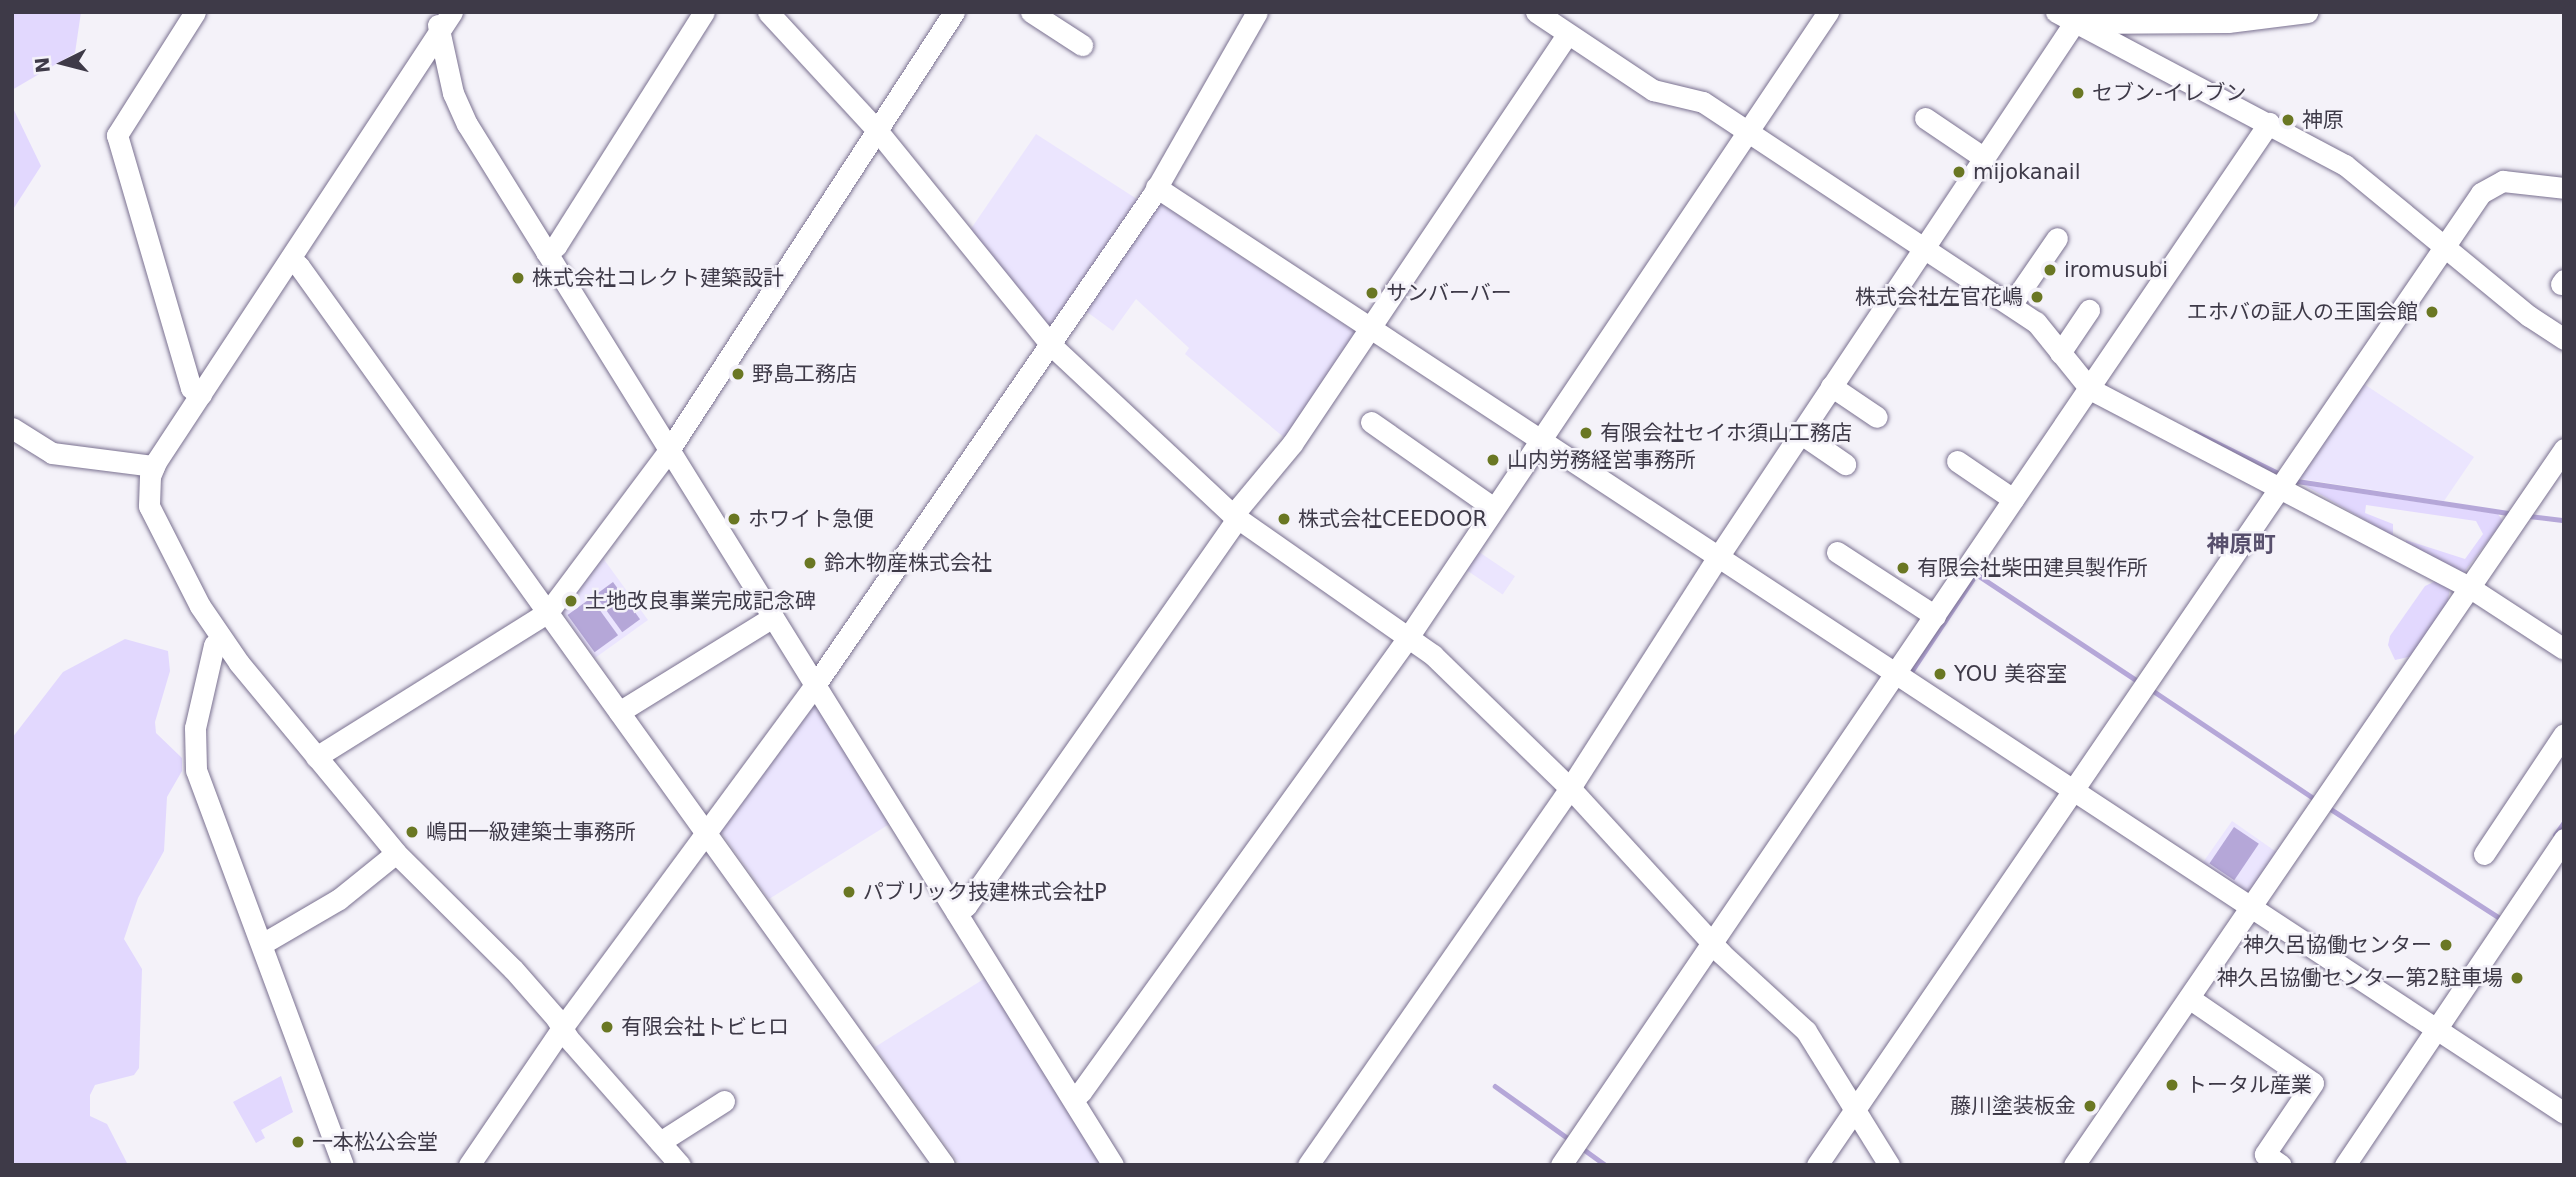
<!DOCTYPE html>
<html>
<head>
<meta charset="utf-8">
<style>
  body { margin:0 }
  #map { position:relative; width:2576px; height:1177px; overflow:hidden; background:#f4f2f9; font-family:"DejaVu Sans","Noto Sans JP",sans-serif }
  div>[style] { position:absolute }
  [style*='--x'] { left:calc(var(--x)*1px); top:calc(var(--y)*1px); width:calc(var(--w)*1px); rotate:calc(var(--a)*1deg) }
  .built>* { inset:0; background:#ebe5fe; transform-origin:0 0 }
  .green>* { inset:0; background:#e2d8fe }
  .water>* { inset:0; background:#b5a7d8; transform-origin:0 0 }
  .stream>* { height:4.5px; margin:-2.25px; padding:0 2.25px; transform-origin:2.25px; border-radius:2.25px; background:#b5a7d8 }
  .roads { filter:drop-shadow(0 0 2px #7a7190) drop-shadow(0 0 2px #7a7190) }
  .minor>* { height:21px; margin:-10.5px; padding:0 10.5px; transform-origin:10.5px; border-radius:10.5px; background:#fff }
  .dots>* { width:19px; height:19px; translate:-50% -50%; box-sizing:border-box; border:4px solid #f4f2f9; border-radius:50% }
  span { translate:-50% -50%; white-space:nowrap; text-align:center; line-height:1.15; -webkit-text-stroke:5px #f4f2f9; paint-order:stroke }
  .poi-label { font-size:21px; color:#3e3a48 }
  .left { translate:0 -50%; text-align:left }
  .right { translate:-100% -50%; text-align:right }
  .neighbourhood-label { font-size:23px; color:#58506d; font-weight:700 }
  .frame { position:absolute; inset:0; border:14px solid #3e3a48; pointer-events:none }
  .north { position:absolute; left:28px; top:28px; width:70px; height:70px; -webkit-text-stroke:5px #f4f2f9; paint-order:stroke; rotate:264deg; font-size:19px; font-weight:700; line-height:28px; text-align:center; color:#3e3a48 }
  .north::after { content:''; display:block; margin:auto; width:24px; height:32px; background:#3e3a48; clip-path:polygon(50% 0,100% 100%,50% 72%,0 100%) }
</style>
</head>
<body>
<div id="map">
  <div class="built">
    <i style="clip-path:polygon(1036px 134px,1140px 201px,1051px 331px,966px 236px)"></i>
    <i style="clip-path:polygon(1160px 203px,1357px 333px,1287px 440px,1185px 354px,1189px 348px,1136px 299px,1113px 331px,1083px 309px)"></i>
    <i style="clip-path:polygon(2361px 382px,2474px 457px,2444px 501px,2296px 478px)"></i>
    <i style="left:1476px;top:550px;width:47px;height:22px;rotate:34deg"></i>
    <i style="clip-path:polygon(600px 554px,648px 620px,595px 658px,559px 608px)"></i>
    <i style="clip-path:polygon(811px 703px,817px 704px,891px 823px,769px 899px,718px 828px)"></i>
    <i style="left:2232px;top:821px;width:56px;height:54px;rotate:35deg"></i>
    <i style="clip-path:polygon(987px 977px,1103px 1165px,960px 1165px,875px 1047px)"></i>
  </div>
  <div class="green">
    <i style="clip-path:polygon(12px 12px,81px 12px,75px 53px,12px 90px)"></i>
    <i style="clip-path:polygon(12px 106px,41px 166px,12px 211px)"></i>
    <i style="clip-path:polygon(2304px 485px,2498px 514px,2503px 521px,2462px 575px,2406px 544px,2406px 540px,2465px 559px,2483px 534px,2476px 521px,2366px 505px,2365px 513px,2393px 524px,2393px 536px)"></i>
    <i style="clip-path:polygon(2438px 580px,2450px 588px,2447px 606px,2413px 656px,2395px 660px,2388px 645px,2390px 636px,2425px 586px)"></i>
    <i style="clip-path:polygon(125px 639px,168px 651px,170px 671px,155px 722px,156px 733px,182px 758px,182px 771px,167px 797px,164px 851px,138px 898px,124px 939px,142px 969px,139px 1068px,134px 1075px,95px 1085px,90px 1095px,90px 1116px,107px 1124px,128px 1165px,12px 1165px,12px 738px,63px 672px)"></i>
    <i style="clip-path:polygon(281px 1076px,293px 1112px,261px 1130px,265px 1138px,256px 1143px,233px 1102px)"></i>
  </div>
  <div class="water">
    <i style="left:613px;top:582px;width:46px;height:22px;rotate:54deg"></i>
    <i style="left:591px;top:598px;width:46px;height:29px;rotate:54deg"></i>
    <i style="left:2234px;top:827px;width:30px;height:44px;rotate:34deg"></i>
  </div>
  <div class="stream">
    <i style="--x:2195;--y:432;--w:95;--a:26.3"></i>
    <i style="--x:2297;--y:481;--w:213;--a:8.6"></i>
    <i style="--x:2529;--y:516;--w:35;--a:7"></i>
    <i style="--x:1911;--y:672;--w:118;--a:-56.4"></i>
    <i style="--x:1976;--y:574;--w:196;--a:33.5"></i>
    <i style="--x:2152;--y:690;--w:196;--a:33.8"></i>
    <i style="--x:2329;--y:808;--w:203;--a:32.8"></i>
    <i style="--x:2555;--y:835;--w:16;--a:-55"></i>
    <i style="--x:1495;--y:1086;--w:91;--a:35.6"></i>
    <i style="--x:1582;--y:1148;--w:29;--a:36"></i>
  </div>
  <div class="roads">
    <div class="minor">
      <i style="--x:195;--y:12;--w:146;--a:122.4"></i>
      <i style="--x:117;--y:135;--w:264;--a:73.7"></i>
      <i style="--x:191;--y:388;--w:12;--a:31"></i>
      <i style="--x:452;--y:12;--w:539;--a:123.34"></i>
      <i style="--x:156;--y:462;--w:15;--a:113"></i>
      <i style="--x:150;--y:476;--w:30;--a:92"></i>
      <i style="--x:149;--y:506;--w:112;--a:63"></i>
      <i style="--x:200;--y:606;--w:69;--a:55.6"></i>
      <i style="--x:239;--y:663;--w:246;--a:50.4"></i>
      <i style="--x:396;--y:853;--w:165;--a:44.8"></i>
      <i style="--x:513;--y:969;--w:65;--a:48.7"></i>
      <i style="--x:556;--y:1018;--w:23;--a:59"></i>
      <i style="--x:568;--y:1038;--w:169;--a:48.6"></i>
      <i style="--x:768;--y:12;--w:159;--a:47.3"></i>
      <i style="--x:876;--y:129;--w:277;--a:51"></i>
      <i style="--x:1050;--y:344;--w:250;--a:43.1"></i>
      <i style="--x:1233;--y:515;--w:244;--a:35"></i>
      <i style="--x:1433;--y:655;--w:191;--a:44.2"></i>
      <i style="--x:1570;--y:788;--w:224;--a:47.5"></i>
      <i style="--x:1721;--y:953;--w:115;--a:42.5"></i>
      <i style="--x:1806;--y:1031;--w:158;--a:58.2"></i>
      <i style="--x:1031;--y:12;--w:61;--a:32.9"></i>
      <i style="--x:1536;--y:12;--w:141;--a:33.7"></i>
      <i style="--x:1653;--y:90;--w:51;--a:13.5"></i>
      <i style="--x:1703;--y:102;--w:399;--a:33.5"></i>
      <i style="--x:2036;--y:322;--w:86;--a:51.1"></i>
      <i style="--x:2090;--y:389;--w:428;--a:27.6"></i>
      <i style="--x:2469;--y:587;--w:113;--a:33.1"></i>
      <i style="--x:2056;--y:12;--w:327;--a:27.9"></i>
      <i style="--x:2345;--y:165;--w:238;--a:39.4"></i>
      <i style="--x:2529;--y:316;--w:42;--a:33.3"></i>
      <i style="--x:438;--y:25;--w:70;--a:77.6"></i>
      <i style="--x:453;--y:93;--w:34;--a:66"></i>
      <i style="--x:467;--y:124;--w:1225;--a:58.18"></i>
      <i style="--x:1925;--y:118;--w:71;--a:34.1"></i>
      <i style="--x:1156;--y:187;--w:1685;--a:33.33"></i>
      <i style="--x:546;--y:252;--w:12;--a:-31"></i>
      <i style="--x:556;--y:246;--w:277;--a:-57.7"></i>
      <i style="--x:290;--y:259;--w:11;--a:38"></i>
      <i style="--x:299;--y:266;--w:1106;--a:54.34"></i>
      <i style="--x:2561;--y:284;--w:5;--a:-53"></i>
      <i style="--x:2011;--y:305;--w:81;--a:-55.5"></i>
      <i style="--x:2060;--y:353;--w:52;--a:-56"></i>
      <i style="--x:1831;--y:386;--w:55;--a:34"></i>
      <i style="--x:1371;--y:422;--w:150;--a:35"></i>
      <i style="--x:12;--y:428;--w:47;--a:32"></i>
      <i style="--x:52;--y:453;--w:103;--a:7.3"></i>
      <i style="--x:1800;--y:433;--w:55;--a:34.6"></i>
      <i style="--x:1957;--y:461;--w:68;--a:34.2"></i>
      <i style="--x:1837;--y:552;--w:117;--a:33.1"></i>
      <i style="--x:222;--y:640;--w:9;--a:148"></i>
      <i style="--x:214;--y:645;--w:85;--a:102.9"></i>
      <i style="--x:195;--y:728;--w:42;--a:88.6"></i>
      <i style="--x:196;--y:770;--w:421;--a:69.6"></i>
      <i style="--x:619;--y:712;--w:181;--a:-31.7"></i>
      <i style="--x:316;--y:757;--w:274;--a:-32"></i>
      <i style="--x:548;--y:612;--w:202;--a:-53.2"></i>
      <i style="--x:669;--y:450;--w:523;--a:-56.95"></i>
      <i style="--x:2484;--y:854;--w:144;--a:-56.3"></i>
      <i style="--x:956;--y:912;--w:12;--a:-31"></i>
      <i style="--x:966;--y:906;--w:465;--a:-55"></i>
      <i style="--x:1233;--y:525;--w:17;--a:-73"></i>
      <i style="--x:1238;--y:509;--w:85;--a:-50.3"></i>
      <i style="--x:1292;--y:444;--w:494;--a:-56.1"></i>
      <i style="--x:262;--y:944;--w:89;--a:-30.3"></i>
      <i style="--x:339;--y:899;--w:73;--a:-38.9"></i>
      <i style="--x:2189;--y:998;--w:150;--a:34.4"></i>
      <i style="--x:2313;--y:1083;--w:86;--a:124.1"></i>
      <i style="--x:2265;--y:1154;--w:19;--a:35"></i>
      <i style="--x:1072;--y:1098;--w:11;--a:-34"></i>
      <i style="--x:1081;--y:1092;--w:562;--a:-54.27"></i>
      <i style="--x:1409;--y:636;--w:752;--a:-56.12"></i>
      <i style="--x:660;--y:1142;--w:76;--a:-32.6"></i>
      <i style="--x:469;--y:1165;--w:166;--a:-55.8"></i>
      <i style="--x:562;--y:1028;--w:426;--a:-53.6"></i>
      <i style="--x:815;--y:685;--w:594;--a:-55.43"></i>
      <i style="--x:1152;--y:196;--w:212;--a:-60.3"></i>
      <i style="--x:1308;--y:1165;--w:459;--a:-55.2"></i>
      <i style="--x:1570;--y:788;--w:274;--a:-57.4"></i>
      <i style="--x:1718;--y:557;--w:642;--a:-56.31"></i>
      <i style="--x:2074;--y:23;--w:154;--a:-0.4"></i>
      <i style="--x:2228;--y:22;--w:80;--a:-7.2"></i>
      <i style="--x:1561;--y:1165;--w:1260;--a:-55.81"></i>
      <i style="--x:1817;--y:1165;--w:1177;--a:-55.66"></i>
      <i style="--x:2481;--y:193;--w:25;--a:-29"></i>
      <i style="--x:2503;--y:181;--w:61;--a:6.5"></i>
      <i style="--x:2074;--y:1165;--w:868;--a:-55.61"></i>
      <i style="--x:2345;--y:1165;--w:393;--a:-56.1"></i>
    </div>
  </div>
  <div class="dots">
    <i style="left:2078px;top:93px;background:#6a7723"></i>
    <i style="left:2288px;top:120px;background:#6a7723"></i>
    <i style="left:1959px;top:172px;background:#6a7723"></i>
    <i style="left:2050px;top:270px;background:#6a7723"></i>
    <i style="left:518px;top:278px;background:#6a7723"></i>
    <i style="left:1372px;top:293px;background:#6a7723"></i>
    <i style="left:2037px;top:297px;background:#6a7723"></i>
    <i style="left:2432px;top:312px;background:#6a7723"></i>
    <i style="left:738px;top:374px;background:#6a7723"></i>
    <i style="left:1586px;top:433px;background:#6a7723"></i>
    <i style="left:1493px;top:460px;background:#6a7723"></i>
    <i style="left:734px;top:519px;background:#6a7723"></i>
    <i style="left:1284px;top:519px;background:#6a7723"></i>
    <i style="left:810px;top:563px;background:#6a7723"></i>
    <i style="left:1903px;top:568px;background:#6a7723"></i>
    <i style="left:571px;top:601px;background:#6a7723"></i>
    <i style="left:1940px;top:674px;background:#6a7723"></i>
    <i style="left:412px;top:832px;background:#6a7723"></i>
    <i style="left:849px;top:892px;background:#6a7723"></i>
    <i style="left:2446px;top:945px;background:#6a7723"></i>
    <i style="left:2517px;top:978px;background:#6a7723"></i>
    <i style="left:607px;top:1027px;background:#6a7723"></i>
    <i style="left:2172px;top:1085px;background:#6a7723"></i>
    <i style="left:2090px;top:1106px;background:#6a7723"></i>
    <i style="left:298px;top:1142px;background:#6a7723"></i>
  </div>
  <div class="poi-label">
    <span class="left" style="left:2092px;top:93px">セブン-イレブン</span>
    <span class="left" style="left:2302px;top:120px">神原</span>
    <span class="left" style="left:1973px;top:172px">mijokanail</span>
    <span class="left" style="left:2064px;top:270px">iromusubi</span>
    <span class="left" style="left:532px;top:278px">株式会社コレクト建築設計</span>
    <span class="left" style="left:1386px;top:293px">サンバーバー</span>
    <span class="right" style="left:2023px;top:297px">株式会社左官花嶋</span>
    <span class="right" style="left:2418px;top:312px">エホバの証人の王国会館</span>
    <span class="left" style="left:752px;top:374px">野島工務店</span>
    <span class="left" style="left:1600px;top:433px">有限会社セイホ須山工務店</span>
    <span class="left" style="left:1507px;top:460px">山内労務経営事務所</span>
    <span class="left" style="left:748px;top:519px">ホワイト急便</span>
    <span class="left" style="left:1298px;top:519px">株式会社CEEDOOR</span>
    <span class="left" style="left:824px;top:563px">鈴木物産株式会社</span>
    <span class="left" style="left:1917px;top:568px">有限会社柴田建具製作所</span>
    <span class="left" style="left:585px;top:601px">土地改良事業完成記念碑</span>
    <span class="left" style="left:1954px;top:674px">YOU 美容室</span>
    <span class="left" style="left:426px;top:832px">嶋田一級建築士事務所</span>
    <span class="left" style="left:863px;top:892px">パブリック技建株式会社P</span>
    <span class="right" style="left:2432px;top:945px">神久呂協働センター</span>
    <span class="right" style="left:2503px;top:978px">神久呂協働センター第2駐車場</span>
    <span class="left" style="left:621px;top:1027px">有限会社トビヒロ</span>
    <span class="left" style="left:2186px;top:1085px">トータル産業</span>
    <span class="right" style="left:2076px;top:1106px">藤川塗装板金</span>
    <span class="left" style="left:312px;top:1142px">一本松公会堂</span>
  </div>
  <div class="neighbourhood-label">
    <span style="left:2241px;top:544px">神原町</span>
  </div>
  <div class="frame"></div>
  <div class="north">N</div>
</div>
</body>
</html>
